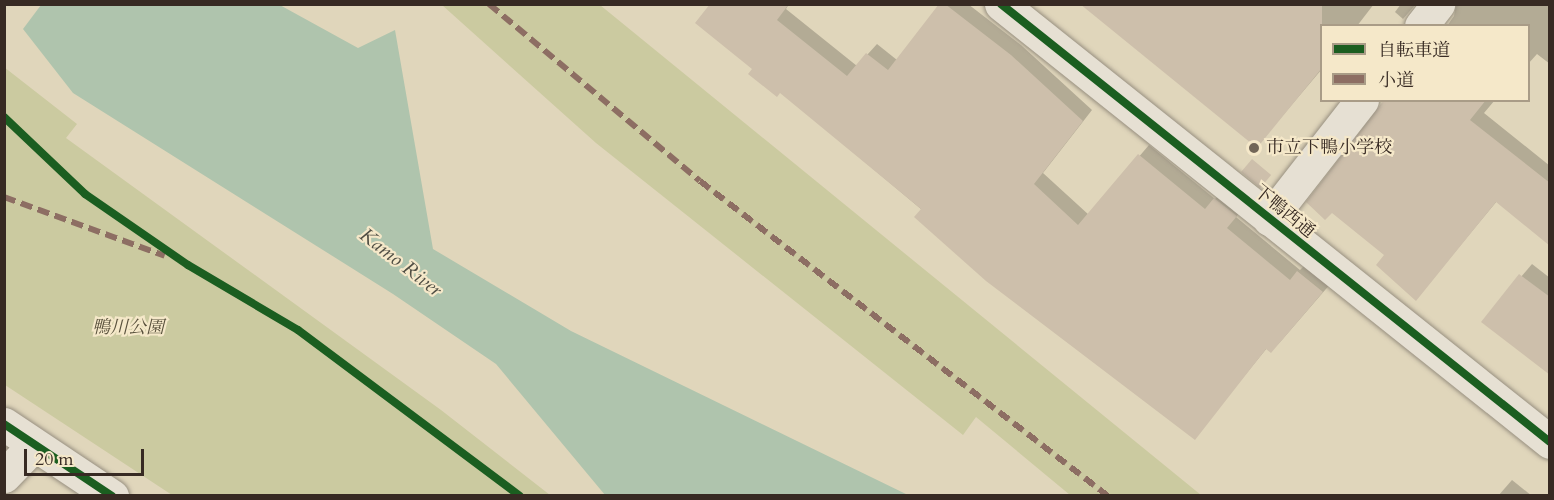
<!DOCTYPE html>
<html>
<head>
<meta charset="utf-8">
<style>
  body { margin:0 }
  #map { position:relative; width:1554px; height:500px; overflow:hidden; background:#e0d6bb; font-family:Cardo,"Noto Serif JP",serif }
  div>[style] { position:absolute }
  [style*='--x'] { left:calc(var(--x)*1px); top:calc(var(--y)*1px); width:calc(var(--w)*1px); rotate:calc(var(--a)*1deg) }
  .green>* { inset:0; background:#cbcaa0 }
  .water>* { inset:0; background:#afc4ad }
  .shadow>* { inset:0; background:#0003 }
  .building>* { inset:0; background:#cdbfab; transform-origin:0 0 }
  .roads { filter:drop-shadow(0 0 2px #978f80) drop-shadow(0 0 2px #978f80) }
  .street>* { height:33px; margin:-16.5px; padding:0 16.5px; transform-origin:16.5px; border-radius:16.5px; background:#e6e0d3 }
  .secondary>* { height:33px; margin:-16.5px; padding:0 16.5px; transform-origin:16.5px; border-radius:16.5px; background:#e6e0d3 }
  .quiet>* { height:6px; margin-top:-3px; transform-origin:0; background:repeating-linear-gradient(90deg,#8d6e63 0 12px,transparent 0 18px) }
  .cycleway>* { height:8px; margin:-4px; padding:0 4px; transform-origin:4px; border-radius:4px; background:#1b5e20 }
  .dots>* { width:16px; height:16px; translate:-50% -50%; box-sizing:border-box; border:3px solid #f5e8c9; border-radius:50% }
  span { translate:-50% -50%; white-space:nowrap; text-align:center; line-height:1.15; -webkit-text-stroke:4.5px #f5e8c9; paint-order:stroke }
  .poi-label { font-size:18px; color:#372a23 }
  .left { translate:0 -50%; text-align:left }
  .street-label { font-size:18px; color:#372a23 }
  .park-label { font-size:18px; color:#58503c; font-style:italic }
  .water-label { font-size:20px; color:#504e44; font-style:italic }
  .frame { position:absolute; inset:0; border:6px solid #372a23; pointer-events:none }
  .legend { position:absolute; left:1320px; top:24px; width:210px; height:78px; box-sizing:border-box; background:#f5e8c9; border:2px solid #a99c87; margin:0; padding:8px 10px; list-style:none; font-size:18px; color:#372a23 }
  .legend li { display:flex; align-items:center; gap:12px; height:30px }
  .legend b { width:30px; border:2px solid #a99c87 }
  .scale { position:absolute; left:24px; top:449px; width:120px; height:27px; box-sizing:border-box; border:3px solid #372a23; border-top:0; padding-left:8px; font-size:18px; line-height:21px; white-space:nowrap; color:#372a23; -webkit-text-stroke:4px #f5e8c9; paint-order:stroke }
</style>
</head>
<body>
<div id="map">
  <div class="green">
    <i style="clip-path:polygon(442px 5px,600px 5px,1201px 495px,1070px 495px,976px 417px,963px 435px,596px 143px)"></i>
    <i style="clip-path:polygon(4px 67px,77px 124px,66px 138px,441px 410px,550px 495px,172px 495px,5px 385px)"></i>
  </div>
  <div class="water">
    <i style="clip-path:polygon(278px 4px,358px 48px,395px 30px,433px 249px,571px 331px,908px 495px,605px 495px,496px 364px,393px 294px,73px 93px,23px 29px,41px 5px)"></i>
  </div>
  <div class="shadow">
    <i style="clip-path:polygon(712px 4px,789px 4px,786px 9px,857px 66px,877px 44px,897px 60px,940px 4px,968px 4px,1021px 45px,1092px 110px,1043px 173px,1089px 215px,1149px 145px,1215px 199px,1226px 189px,1246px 205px,1236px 217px,1300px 270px,1308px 262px,1332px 282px,1281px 341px,1271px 351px,1267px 348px,1194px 438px,754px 69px)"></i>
    <i style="clip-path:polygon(1082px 4px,1374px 4px,1357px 26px,1322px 26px,1322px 69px,1257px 146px)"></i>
    <i style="clip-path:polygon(1401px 4px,1416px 4px,1403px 19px,1395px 12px)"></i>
    <i style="clip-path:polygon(1456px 4px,1550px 4px,1550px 64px,1537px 54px,1528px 64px,1528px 26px,1447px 26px,1454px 16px)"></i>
    <i style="clip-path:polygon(1388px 100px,1495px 100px,1484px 113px,1550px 166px,1550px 240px,1497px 201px,1416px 299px,1386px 255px)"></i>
    <i style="clip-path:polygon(1532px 264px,1550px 278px,1550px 373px,1483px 322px)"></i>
    <i style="clip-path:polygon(1512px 480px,1532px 496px,1498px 496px)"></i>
  </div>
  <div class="building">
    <i style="clip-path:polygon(710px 4px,789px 4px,777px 20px,847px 76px,866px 53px,888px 70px,939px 4px,945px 4px,1011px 55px,1083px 121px,1034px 184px,1078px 225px,1138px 154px,1205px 209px,1214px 198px,1237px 216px,1227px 228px,1290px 280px,1297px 271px,1323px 292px,1271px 353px,1266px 349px,1195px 440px,986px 281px,914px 217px,921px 209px,780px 93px,777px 97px,748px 74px,752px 69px,695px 23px)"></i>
    <i style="clip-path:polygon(1080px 4px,1322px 4px,1322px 68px,1257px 148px)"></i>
    <i style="clip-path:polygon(1384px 100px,1486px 100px,1470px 120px,1550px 183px,1550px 246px,1496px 202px,1416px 301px,1376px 265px,1384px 255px,1332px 213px,1325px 220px,1306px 202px)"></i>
    <i style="left:1252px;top:159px;width:25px;height:17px;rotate:40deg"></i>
    <i style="clip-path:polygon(1519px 274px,1550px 297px,1550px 375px,1481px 322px)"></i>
  </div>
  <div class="roads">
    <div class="street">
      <i style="--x:1001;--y:4;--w:702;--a:38.58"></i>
      <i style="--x:1421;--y:26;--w:28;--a:-52"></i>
      <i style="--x:1269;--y:219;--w:151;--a:-52"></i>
      <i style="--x:4;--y:476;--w:42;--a:-46"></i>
    </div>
    <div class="secondary">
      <i style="--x:4;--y:424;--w:130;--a:33.7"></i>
    </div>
  </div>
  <div class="quiet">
    <i style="--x:489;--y:4;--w:275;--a:40"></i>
    <i style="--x:700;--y:181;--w:515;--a:37.67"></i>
    <i style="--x:4;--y:197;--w:171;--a:20.1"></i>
  </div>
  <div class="cycleway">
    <i style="--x:1001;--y:4;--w:702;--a:38.58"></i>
    <i style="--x:4;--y:117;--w:112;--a:43.5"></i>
    <i style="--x:85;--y:194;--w:125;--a:34.6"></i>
    <i style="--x:188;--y:265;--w:128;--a:30.6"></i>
    <i style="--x:298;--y:330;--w:277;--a:36.8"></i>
    <i style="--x:4;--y:424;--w:130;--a:33.7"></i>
  </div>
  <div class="dots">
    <i style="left:1254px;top:148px;background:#726658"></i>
  </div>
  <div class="poi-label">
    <span class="left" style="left:1266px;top:148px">市立下鴨小学校</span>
  </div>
  <div class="street-label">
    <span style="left:1284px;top:212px;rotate:39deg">下鴨西通</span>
  </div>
  <div class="park-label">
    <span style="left:128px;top:328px">鴨川公園</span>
  </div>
  <div class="water-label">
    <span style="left:401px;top:262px;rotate:38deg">Kamo River</span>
  </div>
  <div class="frame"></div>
  <ul class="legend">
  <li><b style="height:8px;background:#1b5e20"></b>自転車道</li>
  <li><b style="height:8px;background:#8d6e63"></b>小道</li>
  </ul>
  <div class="scale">20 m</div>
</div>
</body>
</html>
